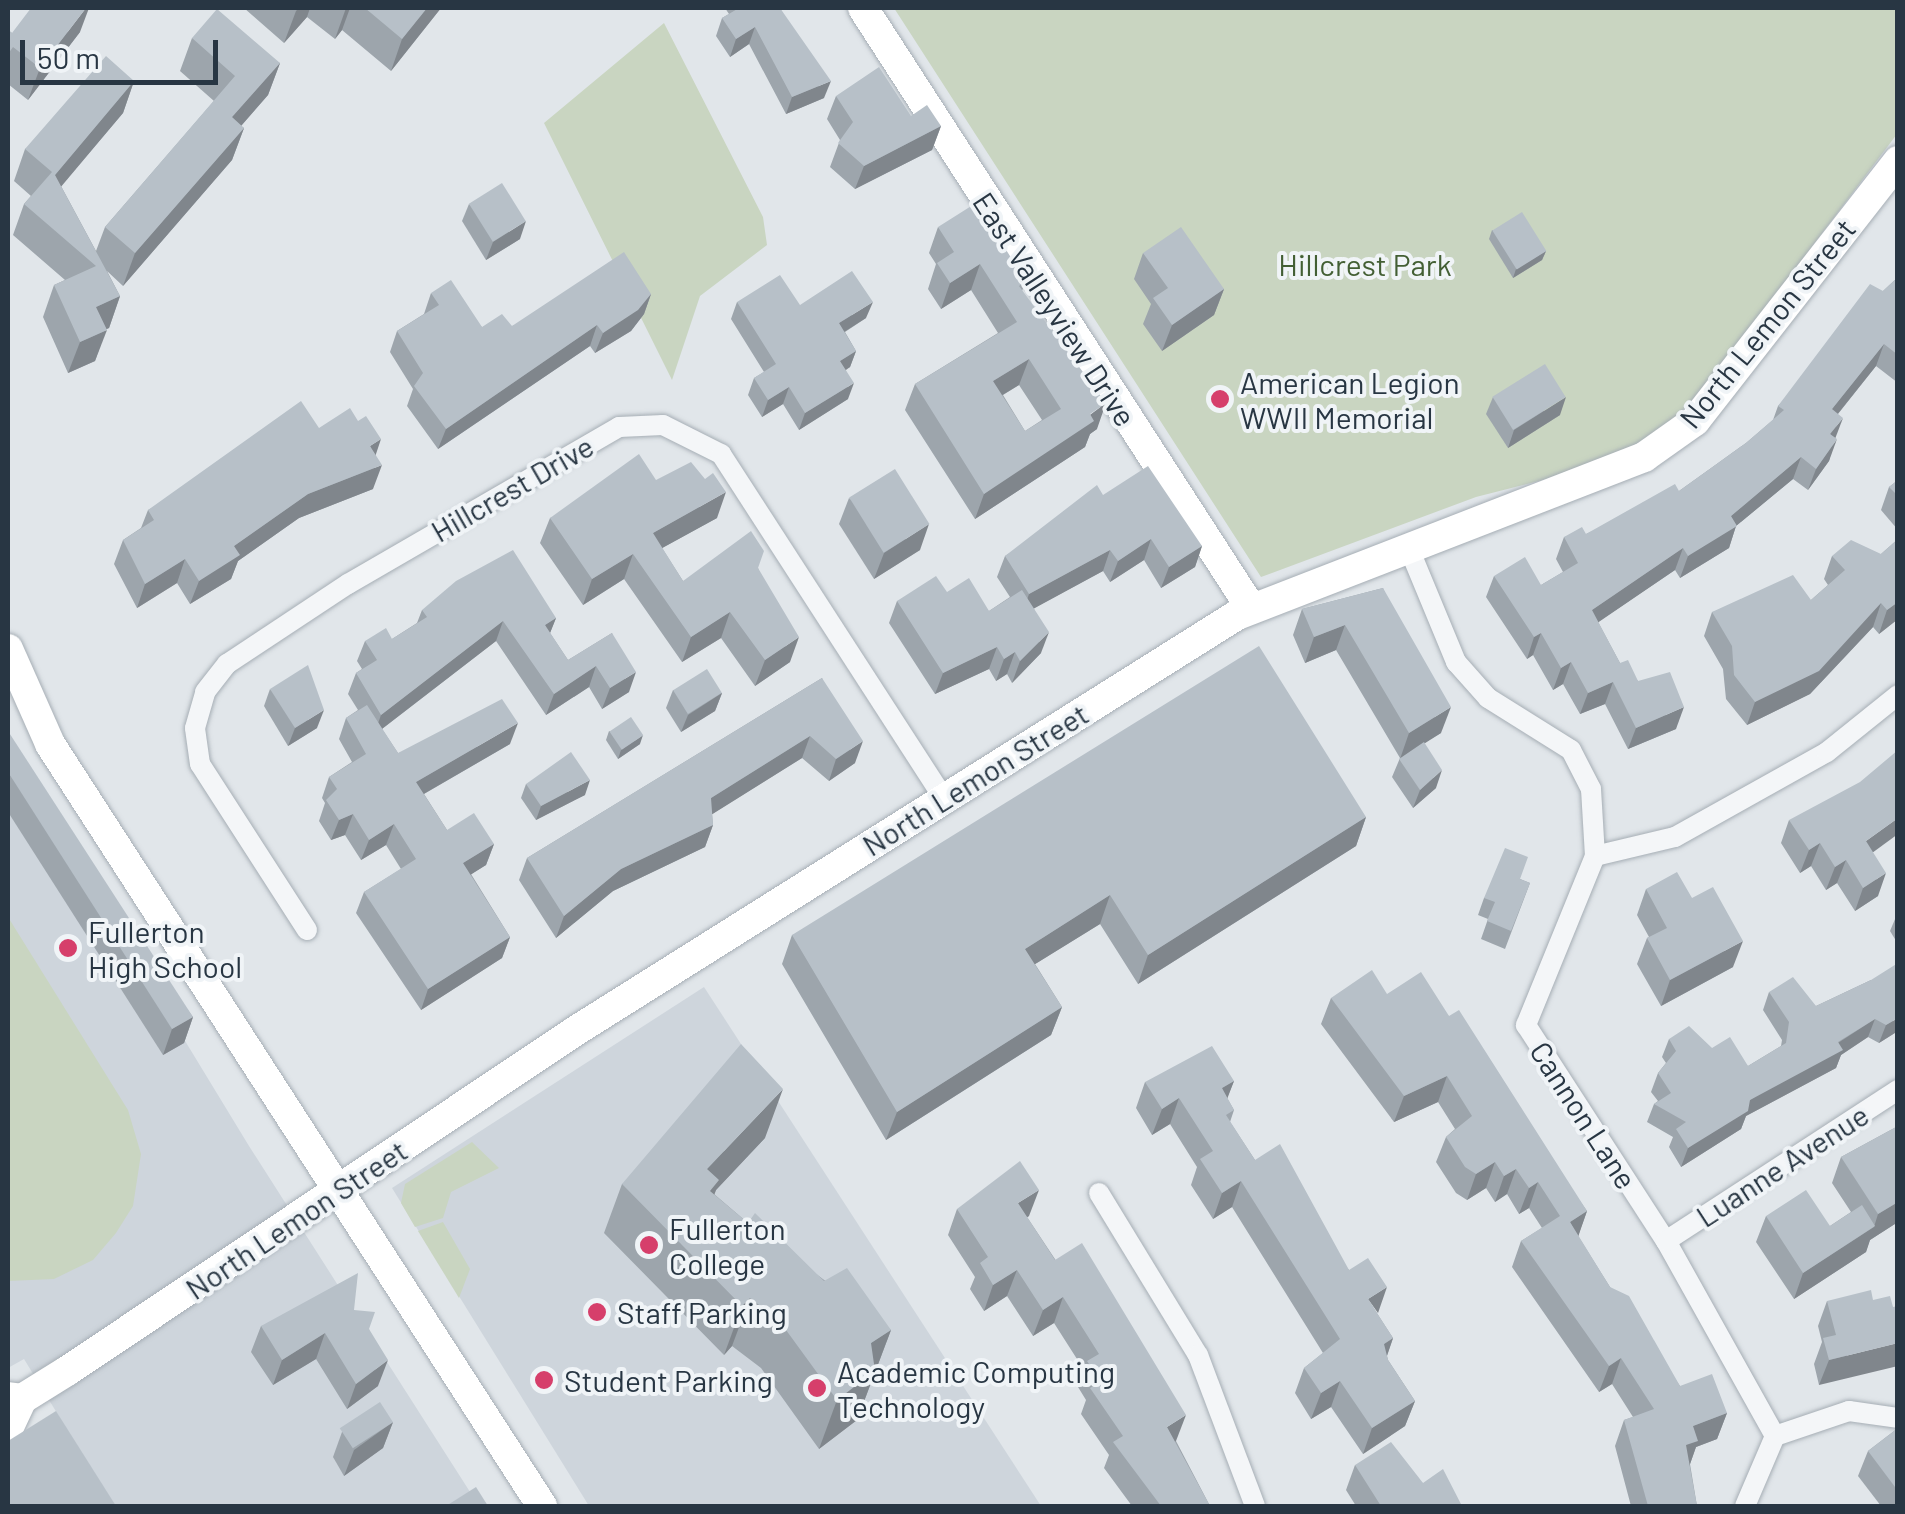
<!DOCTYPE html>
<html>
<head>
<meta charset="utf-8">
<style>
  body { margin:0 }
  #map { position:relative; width:1905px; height:1514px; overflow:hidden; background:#e1e6ea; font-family:Barlow,sans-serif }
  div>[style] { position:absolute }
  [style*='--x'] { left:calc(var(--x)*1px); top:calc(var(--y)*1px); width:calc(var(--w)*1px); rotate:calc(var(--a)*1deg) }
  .built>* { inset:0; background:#ced5dc }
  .green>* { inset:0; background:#c9d5c1 }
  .roads { filter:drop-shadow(0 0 2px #a6aeb5) drop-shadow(0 0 2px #a6aeb5) }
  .street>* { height:20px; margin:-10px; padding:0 10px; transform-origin:10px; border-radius:10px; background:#f4f6f8 }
  .secondary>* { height:30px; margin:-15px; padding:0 15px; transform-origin:15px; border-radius:15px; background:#fff }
  .wall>* { inset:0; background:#9da5ac }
  .shaded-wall>* { inset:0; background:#80868c }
  .building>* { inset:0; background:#b7c0c8; transform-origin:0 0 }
  .dots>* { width:28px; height:28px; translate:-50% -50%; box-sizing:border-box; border:5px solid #f0f4f7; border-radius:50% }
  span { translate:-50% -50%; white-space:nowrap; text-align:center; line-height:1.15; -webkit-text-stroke:8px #f0f4f7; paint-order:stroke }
  .park-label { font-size:30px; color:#435f34 }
  .street-label { font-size:30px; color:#283643 }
  .poi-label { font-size:30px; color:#283643 }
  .left { translate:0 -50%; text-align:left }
  .frame { position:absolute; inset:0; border:10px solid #283643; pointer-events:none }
  .scale { position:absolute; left:20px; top:40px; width:198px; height:45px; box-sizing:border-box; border:5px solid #283643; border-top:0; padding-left:12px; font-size:30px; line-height:35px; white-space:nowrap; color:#283643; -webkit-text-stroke:8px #f0f4f7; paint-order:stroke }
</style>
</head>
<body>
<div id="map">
  <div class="built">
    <i style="clip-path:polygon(8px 750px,249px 1146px,479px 1506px,8px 1506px,60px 1418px,24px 1359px,8px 1368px)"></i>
    <i style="clip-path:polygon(704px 987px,1041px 1506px,589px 1506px,392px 1188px)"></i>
  </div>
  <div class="green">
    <i style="clip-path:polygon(894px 8px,1897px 8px,1897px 134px,1703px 391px,1630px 458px,1476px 497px,1261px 577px)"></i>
    <i style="clip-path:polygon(664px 23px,763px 217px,767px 245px,700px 296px,672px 380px,544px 123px)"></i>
    <i style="clip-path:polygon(8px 917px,128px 1110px,141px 1154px,133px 1206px,116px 1233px,93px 1260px,54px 1279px,8px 1281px)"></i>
    <i style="clip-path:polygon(472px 1142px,499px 1168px,451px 1192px,443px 1218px,415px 1227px,401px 1203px,405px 1184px)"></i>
    <i style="clip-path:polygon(443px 1222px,470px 1269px,459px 1298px,418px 1231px)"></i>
  </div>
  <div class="roads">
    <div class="street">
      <i style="--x:1408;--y:546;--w:126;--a:67.5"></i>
      <i style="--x:1456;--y:662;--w:48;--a:48.4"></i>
      <i style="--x:1488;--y:698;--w:98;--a:32.1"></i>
      <i style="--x:1571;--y:750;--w:44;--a:62.9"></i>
      <i style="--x:1591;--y:789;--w:67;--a:86.6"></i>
      <i style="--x:1595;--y:856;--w:183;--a:112.2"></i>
      <i style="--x:1526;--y:1025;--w:257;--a:57.1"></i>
      <i style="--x:1666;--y:1241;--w:223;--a:60.8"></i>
      <i style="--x:1595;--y:856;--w:82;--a:-13.4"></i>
      <i style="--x:1675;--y:837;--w:174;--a:-29.2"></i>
      <i style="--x:1827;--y:752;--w:91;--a:-38.8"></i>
      <i style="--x:307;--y:930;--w:197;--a:-122.8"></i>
      <i style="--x:200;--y:764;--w:36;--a:-98"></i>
      <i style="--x:195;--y:728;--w:37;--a:-74"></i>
      <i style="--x:205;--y:692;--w:36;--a:-52"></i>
      <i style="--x:227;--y:664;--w:145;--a:-33.5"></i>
      <i style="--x:348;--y:584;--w:313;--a:-30.1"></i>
      <i style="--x:619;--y:427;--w:44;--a:-2.6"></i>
      <i style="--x:663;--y:425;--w:65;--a:26.6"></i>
      <i style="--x:721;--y:454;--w:409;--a:57.1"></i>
      <i style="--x:1099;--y:1193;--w:190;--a:58.6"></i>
      <i style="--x:1198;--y:1355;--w:161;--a:69.3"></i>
      <i style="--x:1666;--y:1241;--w:277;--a:-33.1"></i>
      <i style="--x:1745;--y:1506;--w:76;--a:-66.8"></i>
      <i style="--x:1775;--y:1436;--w:78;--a:-18.7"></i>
      <i style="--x:1849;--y:1411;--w:49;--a:8.1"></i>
    </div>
    <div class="secondary">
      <i style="--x:863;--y:8;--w:715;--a:57.11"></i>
      <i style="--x:8;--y:649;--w:104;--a:66.1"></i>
      <i style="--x:50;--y:744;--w:907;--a:57.15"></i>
      <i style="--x:8;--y:1397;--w:14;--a:8"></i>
      <i style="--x:22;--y:1399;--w:53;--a:-31.9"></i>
      <i style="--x:67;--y:1371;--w:613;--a:-33.77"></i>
      <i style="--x:577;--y:1030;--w:780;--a:-32.16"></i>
      <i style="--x:1237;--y:615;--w:437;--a:-21.2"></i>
      <i style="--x:1644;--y:457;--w:62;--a:-35.2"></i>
      <i style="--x:1695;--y:421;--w:330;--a:-52"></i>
      <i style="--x:8;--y:1429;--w:33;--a:-65"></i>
    </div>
  </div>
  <div class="wall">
    <i style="clip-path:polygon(244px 8px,441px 8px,391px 71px,342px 30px,335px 39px,307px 17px,284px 43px)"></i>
    <i style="clip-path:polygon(725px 8px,780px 8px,824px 98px,786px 114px,749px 44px,730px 57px,716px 36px,722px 18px,729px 14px)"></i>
    <i style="clip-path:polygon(8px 30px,12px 33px,80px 32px,28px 100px,8px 84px)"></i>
    <i style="clip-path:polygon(192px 38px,280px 63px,268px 95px,241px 126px,244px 128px,232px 160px,123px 286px,107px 271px,120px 296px,109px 328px,106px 329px,95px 361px,68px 373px,43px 317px,54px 285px,65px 280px,13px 235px,24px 204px,31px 196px,14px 181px,25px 149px,134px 81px,123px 113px,61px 186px,96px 251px,105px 227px,214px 101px,180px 71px)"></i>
    <i style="clip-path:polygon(836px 96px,941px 126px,932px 150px,855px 189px,830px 167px,840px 140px,827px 119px)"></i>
    <i style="clip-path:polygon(469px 204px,520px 239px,486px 260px,462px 221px)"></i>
    <i style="clip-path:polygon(evenodd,938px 227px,1026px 281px,1022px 291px,1097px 429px,1090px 434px,1085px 447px,975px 519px,905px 410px,915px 384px,998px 333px,971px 290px,941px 309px,928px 289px,936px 264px,929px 253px,938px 227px,1019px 385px,1042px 420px,1025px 431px,1003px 395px,1019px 385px)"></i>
    <i style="clip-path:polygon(1492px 230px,1546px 251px,1542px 260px,1513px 278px,1489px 239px)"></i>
    <i style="clip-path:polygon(1143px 253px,1224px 289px,1214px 315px,1162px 351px,1143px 324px,1151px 304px,1134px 279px)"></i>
    <i style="clip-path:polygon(1898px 277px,1898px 383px,1876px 366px,1838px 414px,1835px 437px,1829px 461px,1808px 490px,1793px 479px,1736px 526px,1729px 548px,1680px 578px,1675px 570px,1598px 622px,1620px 663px,1638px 681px,1676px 729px,1628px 749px,1605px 704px,1580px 714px,1563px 684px,1553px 690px,1533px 655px,1527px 659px,1486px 597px,1494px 576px,1541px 585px,1563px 572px,1556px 559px,1564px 537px,1586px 534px,1679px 491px,1746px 443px,1773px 420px,1778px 406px,1883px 291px)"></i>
    <i style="clip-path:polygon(431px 293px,482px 327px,512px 326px,651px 294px,644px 314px,631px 331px,595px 353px,590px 346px,438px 449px,407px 406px,413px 389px,390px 352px,397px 331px,424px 314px)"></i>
    <i style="clip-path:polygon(737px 302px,800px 305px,866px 318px,845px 332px,856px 351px,850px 367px,846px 370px,848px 399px,799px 430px,783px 404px,762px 417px,748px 395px,754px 378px,764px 372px,731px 319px)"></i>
    <i style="clip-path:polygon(1493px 397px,1560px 415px,1508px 448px,1486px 414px)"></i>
    <i style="clip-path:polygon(319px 428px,375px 455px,373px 489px,299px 518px,238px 561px,231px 579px,190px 604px,177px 583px,137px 608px,114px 564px,123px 540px,141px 528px,148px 510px)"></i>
    <i style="clip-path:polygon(656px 480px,717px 518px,662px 548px,683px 581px,758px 568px,790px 662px,755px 686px,721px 638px,682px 662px,624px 579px,583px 605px,540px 543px,550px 518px)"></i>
    <i style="clip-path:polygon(1898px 480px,1898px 530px,1881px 510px,1889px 487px)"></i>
    <i style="clip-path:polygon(1103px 495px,1202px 546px,1195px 567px,1161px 588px,1144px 560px,1110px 582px,1103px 571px,1034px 608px,1041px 653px,1012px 683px,1007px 674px,996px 681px,989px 669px,935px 694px,889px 623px,897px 601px,947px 592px,989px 611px,1010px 597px,997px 577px,1005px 556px)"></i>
    <i style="clip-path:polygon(849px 498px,920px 550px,874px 579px,839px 524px)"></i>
    <i style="clip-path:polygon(1898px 539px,1898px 619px,1879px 634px,1873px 627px,1810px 694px,1747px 725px,1726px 699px,1723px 669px,1704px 636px,1712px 612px,1811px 600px,1828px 585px,1824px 579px,1832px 556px,1881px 554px)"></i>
    <i style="clip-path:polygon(1383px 588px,1441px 733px,1424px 743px,1436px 788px,1413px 808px,1392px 777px,1400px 758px,1336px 650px,1305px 663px,1293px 635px,1302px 609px)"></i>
    <i style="clip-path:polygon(422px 610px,556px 618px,550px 633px,568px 660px,612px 633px,629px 692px,602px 709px,589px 687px,546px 715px,496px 641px,382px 729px,398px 753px,510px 744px,424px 794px,447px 830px,494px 844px,486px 865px,471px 874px,510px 937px,502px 958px,421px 1010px,356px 913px,364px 892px,401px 869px,386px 845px,361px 860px,345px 835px,331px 840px,319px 821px,325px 803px,322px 798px,329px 777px,352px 762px,339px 739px,346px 718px,358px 710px,348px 694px,356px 673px,362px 669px,357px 661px,365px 641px,392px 639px,417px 623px)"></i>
    <i style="clip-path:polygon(822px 678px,855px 763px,829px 781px,802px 758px,712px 814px,713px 825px,705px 847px,613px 891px,556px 938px,519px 880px,527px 858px)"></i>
    <i style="clip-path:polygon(270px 689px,317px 728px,288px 746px,264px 706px)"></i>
    <i style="clip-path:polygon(673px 690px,722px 693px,715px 711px,681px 732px,666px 708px)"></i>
    <i style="clip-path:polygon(609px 731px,640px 744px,618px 759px,606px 740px)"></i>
    <i style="clip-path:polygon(8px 772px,193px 1017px,184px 1043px,163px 1055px,8px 812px)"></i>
    <i style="clip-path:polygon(526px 784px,585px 795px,536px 820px,521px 798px)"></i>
    <i style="clip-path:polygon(1366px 817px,1356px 846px,1138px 984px,1100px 924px,1035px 964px,1062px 1007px,1051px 1035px,886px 1140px,782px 964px,792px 935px)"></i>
    <i style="clip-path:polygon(1789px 820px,1873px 853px,1878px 896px,1855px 911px,1837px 883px,1826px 890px,1811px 866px,1800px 873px,1781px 843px)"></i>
    <i style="clip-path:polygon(1520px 879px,1530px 883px,1505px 949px,1481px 939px,1488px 919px,1478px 915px,1484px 898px)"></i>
    <i style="clip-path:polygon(1646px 889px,1692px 898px,1733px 967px,1661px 1006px,1637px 964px,1647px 938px,1649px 937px,1637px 915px)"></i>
    <i style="clip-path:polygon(1898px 912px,1898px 944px,1890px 931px)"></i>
    <i style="clip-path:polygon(1871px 980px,1898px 1031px,1879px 1043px,1868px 1037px,1841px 1055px,1836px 1068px,1746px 1116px,1741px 1129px,1681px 1167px,1669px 1147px,1673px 1137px,1647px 1122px,1654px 1104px,1658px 1101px,1651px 1092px,1658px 1073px,1666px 1063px,1662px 1057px,1669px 1039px,1712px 1048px,1748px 1066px,1781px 1046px,1782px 1040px,1763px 1010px,1769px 992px,1816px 1006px)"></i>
    <i style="clip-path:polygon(1387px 994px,1449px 1016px,1587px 1211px,1578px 1236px,1610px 1287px,1680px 1386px,1727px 1413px,1717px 1439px,1696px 1447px,1690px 1464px,1697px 1506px,1631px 1506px,1615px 1446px,1624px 1420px,1633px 1417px,1612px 1384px,1599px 1392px,1512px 1267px,1521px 1241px,1542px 1228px,1529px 1208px,1519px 1214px,1507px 1194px,1495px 1202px,1486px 1188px,1467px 1200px,1456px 1193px,1436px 1162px,1446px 1137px,1455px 1129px,1438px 1102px,1394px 1122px,1321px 1024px,1331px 998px)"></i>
    <i style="clip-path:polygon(1234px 1081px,1227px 1098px,1234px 1110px,1230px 1122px,1255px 1160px,1349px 1270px,1393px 1338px,1387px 1356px,1388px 1360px,1415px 1401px,1405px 1426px,1363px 1454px,1331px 1407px,1311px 1419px,1295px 1393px,1304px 1368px,1323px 1353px,1232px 1207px,1213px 1219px,1191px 1185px,1197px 1167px,1170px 1124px,1152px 1135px,1136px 1108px,1145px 1082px)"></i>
    <i style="clip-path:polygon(1898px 1126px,1898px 1222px,1870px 1240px,1866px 1252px,1794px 1299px,1756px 1242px,1766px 1216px,1830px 1226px,1851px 1212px,1832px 1183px,1841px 1157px)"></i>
    <i style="clip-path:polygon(765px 1138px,716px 1190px,714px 1194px,748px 1223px,891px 1330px,857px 1420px,819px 1449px,761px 1368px,732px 1346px,724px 1355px,604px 1233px,622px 1184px)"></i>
    <i style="clip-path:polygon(957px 1209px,1029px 1216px,1027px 1217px,1176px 1441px,1210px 1506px,1132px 1506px,1104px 1468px,1109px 1455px,1081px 1414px,1086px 1400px,1078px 1387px,1084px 1370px,1054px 1323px,1033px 1336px,1007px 1296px,984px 1311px,970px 1289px,975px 1277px,948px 1235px)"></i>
    <i style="clip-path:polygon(1873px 1300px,1893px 1307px,1819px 1385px,1814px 1364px,1822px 1342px,1818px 1326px,1827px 1301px)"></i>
    <i style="clip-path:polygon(354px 1310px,369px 1329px,378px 1386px,347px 1409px,316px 1359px,273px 1385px,251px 1352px,261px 1326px)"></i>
    <i style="clip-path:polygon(393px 1422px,383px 1448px,344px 1476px,333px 1457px,342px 1432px)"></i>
    <i style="clip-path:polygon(1898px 1428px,1898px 1506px,1881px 1506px,1858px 1476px,1868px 1451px)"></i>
    <i style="clip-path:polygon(1355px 1465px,1423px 1483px,1462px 1506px,1356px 1506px,1346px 1490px)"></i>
  </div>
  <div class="shaded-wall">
    <i style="clip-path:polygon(86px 8px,89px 8px,80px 32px,28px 100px,40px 68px)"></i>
    <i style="clip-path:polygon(299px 8px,310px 8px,307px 17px,284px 43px,296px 11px)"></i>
    <i style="clip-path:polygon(346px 8px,350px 8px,342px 30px,335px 39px)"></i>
    <i style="clip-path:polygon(427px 8px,441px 8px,391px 71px,402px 39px)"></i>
    <i style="clip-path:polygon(755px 27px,749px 44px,730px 57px,736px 39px)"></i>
    <i style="clip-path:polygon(280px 63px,268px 95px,220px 150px,232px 117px)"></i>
    <i style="clip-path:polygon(134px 81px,123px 113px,44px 207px,55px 175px)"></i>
    <i style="clip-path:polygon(831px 81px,824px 98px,786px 114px,792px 97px)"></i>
    <i style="clip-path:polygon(941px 126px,932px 150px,855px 189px,864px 166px)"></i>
    <i style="clip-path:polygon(244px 128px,232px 160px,123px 286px,135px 253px)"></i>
    <i style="clip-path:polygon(526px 221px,520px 239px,486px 260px,493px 242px)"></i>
    <i style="clip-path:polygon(1546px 251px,1542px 260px,1513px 278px,1516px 269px)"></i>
    <i style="clip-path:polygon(980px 264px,971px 290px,941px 309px,950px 283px)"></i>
    <i style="clip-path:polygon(1224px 289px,1214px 315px,1162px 351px,1172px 325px)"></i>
    <i style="clip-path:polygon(651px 294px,644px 314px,631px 331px,595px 353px,603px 333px)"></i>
    <i style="clip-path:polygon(120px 296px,109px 328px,85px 339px,96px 307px)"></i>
    <i style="clip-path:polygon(873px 302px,866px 318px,833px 339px,839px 323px)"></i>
    <i style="clip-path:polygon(597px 325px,590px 346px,438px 449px,446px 429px)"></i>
    <i style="clip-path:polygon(107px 330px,95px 361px,68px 373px,80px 342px)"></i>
    <i style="clip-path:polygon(1884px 344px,1876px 366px,1824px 431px,1832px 409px)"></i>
    <i style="clip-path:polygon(856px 351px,850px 367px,834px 377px,840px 361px)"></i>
    <i style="clip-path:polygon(1029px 359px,1019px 385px,984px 406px,993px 381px)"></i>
    <i style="clip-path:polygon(854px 383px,848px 399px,799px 430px,805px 413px)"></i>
    <i style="clip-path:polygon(789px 387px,783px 404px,762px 417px,768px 400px)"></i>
    <i style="clip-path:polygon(1566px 397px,1560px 415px,1508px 448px,1514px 430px)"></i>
    <i style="clip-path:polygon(1106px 403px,1097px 429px,1090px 434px,1085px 447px,975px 519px,984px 494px)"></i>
    <i style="clip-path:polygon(1843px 418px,1835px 439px,1830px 434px)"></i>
    <i style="clip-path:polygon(381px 439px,373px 463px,370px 446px)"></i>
    <i style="clip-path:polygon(1837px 439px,1829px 461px,1808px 490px,1816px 469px)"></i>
    <i style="clip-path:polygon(1801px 457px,1793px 479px,1736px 526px,1729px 548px,1680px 578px,1688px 556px,1731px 516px)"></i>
    <i style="clip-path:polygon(382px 465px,373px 489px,299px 518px,238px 561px,231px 579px,190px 604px,199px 581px,234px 546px,308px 494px)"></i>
    <i style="clip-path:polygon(726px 492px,717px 518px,644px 558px,653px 533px)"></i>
    <i style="clip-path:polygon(929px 524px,920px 550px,874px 579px,884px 553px)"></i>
    <i style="clip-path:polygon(1151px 539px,1144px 560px,1110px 582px,1118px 561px)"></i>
    <i style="clip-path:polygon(1202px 546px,1195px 567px,1161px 588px,1169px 567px)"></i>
    <i style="clip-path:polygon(1683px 548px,1675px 570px,1584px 632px,1592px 610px)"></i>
    <i style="clip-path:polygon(1110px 550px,1103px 571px,1022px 615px,1029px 594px)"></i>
    <i style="clip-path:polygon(633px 554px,624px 579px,583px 605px,592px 579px)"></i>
    <i style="clip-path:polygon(185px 559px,177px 583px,137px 608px,145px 584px)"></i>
    <i style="clip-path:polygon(1898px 602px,1898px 619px,1879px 634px,1887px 610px)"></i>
    <i style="clip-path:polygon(1881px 603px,1873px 627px,1810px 694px,1747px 725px,1755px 702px)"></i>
    <i style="clip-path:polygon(730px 612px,721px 638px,682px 662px,691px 637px)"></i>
    <i style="clip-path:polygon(556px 618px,548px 638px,545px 625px)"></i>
    <i style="clip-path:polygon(503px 621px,496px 641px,374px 735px,381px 715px)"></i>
    <i style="clip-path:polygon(1345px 625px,1336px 650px,1305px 663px,1314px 637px)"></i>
    <i style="clip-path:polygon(1049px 632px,1041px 653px,1012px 683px,1020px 661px)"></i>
    <i style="clip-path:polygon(1541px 633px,1533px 655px,1527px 659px,1534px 637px)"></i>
    <i style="clip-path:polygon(799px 637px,790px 662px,755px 686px,765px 660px)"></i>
    <i style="clip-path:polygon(997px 647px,989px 669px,935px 694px,943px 673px)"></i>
    <i style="clip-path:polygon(1015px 652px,1007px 674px,996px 681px,1004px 659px)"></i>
    <i style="clip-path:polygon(1571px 662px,1563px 684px,1553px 690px,1561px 668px)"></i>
    <i style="clip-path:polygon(596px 666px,589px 687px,546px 715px,554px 694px)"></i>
    <i style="clip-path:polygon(636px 672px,629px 692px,602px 709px,610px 688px)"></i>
    <i style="clip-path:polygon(1613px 682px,1605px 704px,1580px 714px,1588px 693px)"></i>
    <i style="clip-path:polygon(722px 693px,715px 711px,681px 732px,688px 715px)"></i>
    <i style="clip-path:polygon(1451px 707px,1441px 733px,1400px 759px,1409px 733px)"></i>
    <i style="clip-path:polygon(1684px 707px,1676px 729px,1628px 749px,1636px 728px)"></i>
    <i style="clip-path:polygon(324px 710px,317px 728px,288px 746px,295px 728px)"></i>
    <i style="clip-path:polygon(518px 723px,510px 744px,408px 803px,416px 782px)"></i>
    <i style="clip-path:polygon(643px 735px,640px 744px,618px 759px,621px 750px)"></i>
    <i style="clip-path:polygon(810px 736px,802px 758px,703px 820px,711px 798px)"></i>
    <i style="clip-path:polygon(863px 741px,855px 763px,829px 781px,836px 759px)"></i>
    <i style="clip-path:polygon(1442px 770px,1436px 788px,1413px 808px,1420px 790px)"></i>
    <i style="clip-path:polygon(590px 780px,585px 795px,536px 820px,541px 806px)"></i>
    <i style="clip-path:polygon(353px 814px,345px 835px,331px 840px,339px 820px)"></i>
    <i style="clip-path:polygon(1366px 817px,1356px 846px,1138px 984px,1148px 955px)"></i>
    <i style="clip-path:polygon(1898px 818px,1898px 834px,1857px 864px,1866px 841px)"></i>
    <i style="clip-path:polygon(394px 824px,386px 845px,361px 860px,369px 840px)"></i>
    <i style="clip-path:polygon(713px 825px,705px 847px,613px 891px,556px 938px,564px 916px,621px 869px)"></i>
    <i style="clip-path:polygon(1820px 843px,1811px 866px,1800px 873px,1809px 850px)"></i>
    <i style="clip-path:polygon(494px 844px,486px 865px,456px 884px,463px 863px)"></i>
    <i style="clip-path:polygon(1846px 860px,1837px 883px,1826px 890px,1835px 867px)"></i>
    <i style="clip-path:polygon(1886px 873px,1878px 896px,1855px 911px,1863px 888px)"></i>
    <i style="clip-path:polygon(1110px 895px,1100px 924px,1014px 977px,1025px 949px)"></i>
    <i style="clip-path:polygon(510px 937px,502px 958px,421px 1010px,428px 989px)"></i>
    <i style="clip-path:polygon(1743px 941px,1733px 967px,1661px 1006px,1670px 980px)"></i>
    <i style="clip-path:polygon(1062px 1007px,1051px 1035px,886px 1140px,897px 1112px)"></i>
    <i style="clip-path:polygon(193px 1017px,184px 1043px,163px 1055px,172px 1029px)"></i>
    <i style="clip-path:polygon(1898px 1018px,1898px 1031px,1879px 1043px,1886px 1025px)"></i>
    <i style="clip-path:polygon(1875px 1019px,1868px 1037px,1841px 1055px,1836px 1068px,1746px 1116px,1741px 1129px,1681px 1167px,1688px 1148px,1750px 1100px)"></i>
    <i style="clip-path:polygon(1447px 1076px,1438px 1102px,1394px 1122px,1404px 1096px)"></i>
    <i style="clip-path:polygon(1234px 1081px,1224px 1107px,1222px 1088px)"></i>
    <i style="clip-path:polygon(783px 1089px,765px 1138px,716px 1190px,702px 1229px,707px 1169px)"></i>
    <i style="clip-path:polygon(1179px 1098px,1170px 1124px,1152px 1135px,1162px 1109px)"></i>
    <i style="clip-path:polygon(1495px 1162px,1486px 1188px,1467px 1200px,1476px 1174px)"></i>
    <i style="clip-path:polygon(1516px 1169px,1507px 1194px,1495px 1202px,1504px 1176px)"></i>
    <i style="clip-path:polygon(1241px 1181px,1232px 1207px,1213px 1219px,1222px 1193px)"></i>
    <i style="clip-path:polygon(1538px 1182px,1529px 1208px,1519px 1214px,1529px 1188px)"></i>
    <i style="clip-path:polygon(1039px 1190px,1029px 1216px,1008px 1229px,1018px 1203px)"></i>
    <i style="clip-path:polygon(1898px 1202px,1898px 1222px,1870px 1240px,1866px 1252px,1794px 1299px,1803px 1273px,1874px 1227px,1878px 1214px)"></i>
    <i style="clip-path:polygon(1587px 1211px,1578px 1237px,1570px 1222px)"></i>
    <i style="clip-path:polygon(1017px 1270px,1007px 1296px,984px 1311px,993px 1285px)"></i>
    <i style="clip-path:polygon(1387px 1287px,1378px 1313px,1368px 1299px)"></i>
    <i style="clip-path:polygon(1063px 1297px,1054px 1323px,1033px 1336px,1043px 1310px)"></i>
    <i style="clip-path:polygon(750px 1298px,732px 1346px,724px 1355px,742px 1306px)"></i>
    <i style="clip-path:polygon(891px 1330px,857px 1420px,819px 1449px,837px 1400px,871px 1343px)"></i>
    <i style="clip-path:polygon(325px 1333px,316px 1359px,273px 1385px,282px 1360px)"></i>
    <i style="clip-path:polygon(1393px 1338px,1384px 1364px,1384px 1344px)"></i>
    <i style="clip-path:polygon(1898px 1343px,1898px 1366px,1819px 1385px,1829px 1360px)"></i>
    <i style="clip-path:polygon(1621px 1358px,1612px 1384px,1599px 1392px,1609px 1366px)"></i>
    <i style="clip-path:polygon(388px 1360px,378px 1386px,347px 1409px,356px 1384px)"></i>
    <i style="clip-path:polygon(1340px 1381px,1331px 1407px,1311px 1419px,1321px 1393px)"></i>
    <i style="clip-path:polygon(1415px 1401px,1405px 1426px,1363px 1454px,1372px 1428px)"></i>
    <i style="clip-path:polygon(1727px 1413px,1717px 1439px,1696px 1447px,1689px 1467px,1677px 1471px,1693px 1426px)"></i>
    <i style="clip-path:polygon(1186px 1415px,1176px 1441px,1158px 1453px,1167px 1427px)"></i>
    <i style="clip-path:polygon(393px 1422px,383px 1448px,344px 1476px,354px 1450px)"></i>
  </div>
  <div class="building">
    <i style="clip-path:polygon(31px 8px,86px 8px,40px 68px,13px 47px,8px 54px,8px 30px,12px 33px)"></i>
    <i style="clip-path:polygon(365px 8px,427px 8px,402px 39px)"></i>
    <i style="clip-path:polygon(739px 8px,780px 8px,831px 81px,792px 97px,755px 27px,736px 39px,722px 18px)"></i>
    <i style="clip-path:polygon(217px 9px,280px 63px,232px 117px,244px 128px,135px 253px,105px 227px,235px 76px,192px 38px)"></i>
    <i style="clip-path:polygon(106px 56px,134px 81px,55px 175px,120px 296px,96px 307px,107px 330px,80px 342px,54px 285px,96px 266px,24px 204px,52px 172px,25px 149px)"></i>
    <i style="clip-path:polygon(879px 67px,911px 116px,927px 105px,941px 126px,864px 166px,838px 143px,853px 122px,836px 96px)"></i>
    <i style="left:502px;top:183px;width:45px;height:39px;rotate:58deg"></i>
    <i style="clip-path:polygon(evenodd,976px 203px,1026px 281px,1019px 286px,1106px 403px,1090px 414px,1094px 421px,984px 494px,915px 384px,1017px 322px,980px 264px,950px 283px,937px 263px,954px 252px,938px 227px,976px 203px,1029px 359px,1061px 409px,1025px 431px,993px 381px,1029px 359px)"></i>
    <i style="left:1522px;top:212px;width:46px;height:35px;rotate:58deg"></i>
    <i style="clip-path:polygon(1181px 227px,1224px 289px,1172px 325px,1153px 298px,1168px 288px,1143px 253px)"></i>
    <i style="clip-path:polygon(624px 252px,651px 294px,638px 310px,603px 333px,597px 325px,446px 429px,414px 386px,423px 373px,397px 331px,439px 305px,431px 293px,451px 280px,482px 327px,502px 314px,512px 326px)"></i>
    <i style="clip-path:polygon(852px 271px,873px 302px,839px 323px,856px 351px,840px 361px,854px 383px,805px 413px,789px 387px,768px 400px,754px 378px,776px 364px,737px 302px,780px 275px,800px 305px)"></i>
    <i style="clip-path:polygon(1898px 277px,1898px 355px,1884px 344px,1832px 409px,1843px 418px,1830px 434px,1837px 439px,1816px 469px,1801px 457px,1731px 516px,1737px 526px,1688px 556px,1683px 548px,1592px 610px,1620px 663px,1628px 660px,1638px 681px,1670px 672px,1684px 707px,1636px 728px,1613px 682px,1588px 693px,1571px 662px,1561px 668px,1541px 633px,1534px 637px,1494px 576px,1525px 557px,1541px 585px,1578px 563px,1564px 537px,1582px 527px,1586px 534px,1675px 484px,1679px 491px,1746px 443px,1784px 410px,1778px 406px,1870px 284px,1883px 291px)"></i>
    <i style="left:1545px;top:364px;width:39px;height:62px;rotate:58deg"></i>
    <i style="clip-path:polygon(301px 401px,319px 428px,350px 408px,358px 421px,366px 416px,381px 439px,370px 446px,382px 465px,308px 494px,234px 546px,240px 555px,199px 581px,185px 559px,145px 584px,123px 540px,154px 520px,148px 510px)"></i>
    <i style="clip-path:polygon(639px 454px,656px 480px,691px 462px,705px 479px,713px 473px,726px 492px,653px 533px,683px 581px,751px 531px,764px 551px,758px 568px,799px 637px,765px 660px,730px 612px,691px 637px,633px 554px,592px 579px,550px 518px)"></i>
    <i style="clip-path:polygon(1148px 466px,1202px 546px,1169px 567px,1151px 539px,1118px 561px,1110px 550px,1029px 594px,1005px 556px,1097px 485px,1103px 495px)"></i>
    <i style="left:895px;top:469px;width:65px;height:54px;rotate:58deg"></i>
    <i style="clip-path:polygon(1898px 480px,1898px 496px,1889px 487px)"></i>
    <i style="clip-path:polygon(1898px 539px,1898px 602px,1887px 610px,1881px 603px,1819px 671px,1755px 702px,1734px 675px,1732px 646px,1712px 612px,1793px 575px,1811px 600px,1845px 570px,1832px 556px,1851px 540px,1881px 554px)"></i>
    <i style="clip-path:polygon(513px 550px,556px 618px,545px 625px,568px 660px,612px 633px,636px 672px,610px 688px,596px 666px,554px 694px,503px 621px,381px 715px,356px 673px,377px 660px,365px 641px,386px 628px,392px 639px,427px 617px,422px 610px,456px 581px)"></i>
    <i style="clip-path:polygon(936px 576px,947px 592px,969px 578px,989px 611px,1022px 590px,1049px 632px,1020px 661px,1015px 652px,1004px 659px,997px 647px,943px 673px,897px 601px)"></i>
    <i style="clip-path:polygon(1383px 588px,1451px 707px,1409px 733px,1345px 625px,1314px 637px,1302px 609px)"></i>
    <i style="clip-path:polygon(1259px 646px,1366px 817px,1148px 955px,1110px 895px,1025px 949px,1062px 1007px,897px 1112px,792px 935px)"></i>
    <i style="clip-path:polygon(308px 665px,324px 710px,295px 728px,270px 689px)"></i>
    <i style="left:707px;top:669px;width:28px;height:40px;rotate:58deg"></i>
    <i style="clip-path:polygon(822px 678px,863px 741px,836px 759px,810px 736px,711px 798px,713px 825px,621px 869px,564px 916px,527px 858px)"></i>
    <i style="clip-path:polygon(502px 699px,518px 723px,416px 782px,447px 830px,474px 813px,494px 844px,463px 863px,510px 937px,428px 989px,364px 892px,416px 859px,394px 824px,369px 840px,353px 814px,339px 820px,326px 800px,337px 789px,329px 777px,366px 754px,346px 718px,367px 705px,398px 753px)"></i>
    <i style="left:631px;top:717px;width:22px;height:26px;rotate:56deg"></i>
    <i style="clip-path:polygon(8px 731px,193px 1017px,172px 1029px,8px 772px)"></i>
    <i style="clip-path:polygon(1424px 742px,1442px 770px,1420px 790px,1399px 759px)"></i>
    <i style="clip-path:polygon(1898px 750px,1898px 818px,1866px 841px,1886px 873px,1863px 888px,1846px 860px,1835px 867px,1820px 843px,1809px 850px,1789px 820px,1860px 782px)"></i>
    <i style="clip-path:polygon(571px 752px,590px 780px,541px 806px,526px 784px)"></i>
    <i style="clip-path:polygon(1505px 848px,1528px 857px,1520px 879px,1530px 883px,1511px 931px,1487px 921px,1495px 902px,1484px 898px)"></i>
    <i style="clip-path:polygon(1677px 872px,1692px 898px,1713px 887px,1743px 941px,1670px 980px,1647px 938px,1667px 928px,1646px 889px)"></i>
    <i style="clip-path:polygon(1898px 963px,1898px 1018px,1886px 1025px,1875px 1019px,1838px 1042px,1843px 1050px,1750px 1100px,1748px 1111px,1688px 1148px,1676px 1129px,1686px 1122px,1654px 1104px,1671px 1093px,1658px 1073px,1676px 1051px,1669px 1039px,1689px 1026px,1712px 1048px,1730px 1037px,1748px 1066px,1786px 1043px,1789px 1022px,1769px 992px,1793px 977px,1816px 1006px,1871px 980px)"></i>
    <i style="clip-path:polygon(1372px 970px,1387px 994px,1421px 972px,1449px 1016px,1459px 1010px,1587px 1211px,1570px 1222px,1610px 1287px,1629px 1296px,1680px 1386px,1712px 1374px,1727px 1413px,1693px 1426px,1698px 1441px,1686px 1445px,1697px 1506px,1648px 1506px,1624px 1420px,1654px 1409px,1621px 1358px,1609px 1366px,1521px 1241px,1560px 1216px,1538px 1182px,1529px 1188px,1516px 1169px,1504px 1176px,1495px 1162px,1476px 1174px,1465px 1167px,1446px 1137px,1472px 1116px,1447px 1076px,1404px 1096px,1331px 998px)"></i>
    <i style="clip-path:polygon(741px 1044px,783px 1089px,707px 1169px,719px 1180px,710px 1191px,748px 1223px,755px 1213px,824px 1281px,847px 1268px,891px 1330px,871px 1343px,875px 1371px,837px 1400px,778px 1319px,750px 1298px,742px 1306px,622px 1184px)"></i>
    <i style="clip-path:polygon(1212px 1046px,1234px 1081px,1222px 1088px,1234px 1110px,1226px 1115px,1255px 1160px,1280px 1144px,1349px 1270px,1368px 1258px,1387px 1287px,1368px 1299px,1393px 1338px,1384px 1344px,1388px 1360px,1415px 1401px,1372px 1428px,1340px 1381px,1321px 1393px,1304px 1368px,1340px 1339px,1241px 1181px,1222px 1193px,1200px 1159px,1213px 1151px,1179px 1098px,1162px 1109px,1145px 1082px)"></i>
    <i style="clip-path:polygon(1898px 1126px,1898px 1202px,1878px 1214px,1841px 1157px)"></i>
    <i style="clip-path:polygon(1020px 1161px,1039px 1190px,1018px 1203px,1055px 1260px,1082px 1243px,1186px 1415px,1167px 1427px,1210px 1506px,1161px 1506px,1113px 1442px,1123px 1436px,1090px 1388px,1101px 1382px,1087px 1361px,1099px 1354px,1063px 1297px,1043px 1310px,1017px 1270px,993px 1285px,980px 1263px,988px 1257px,957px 1209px)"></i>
    <i style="clip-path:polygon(1806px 1190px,1830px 1226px,1862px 1205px,1875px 1226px,1803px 1273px,1766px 1216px)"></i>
    <i style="clip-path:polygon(358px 1273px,354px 1310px,375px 1312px,369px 1329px,388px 1360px,356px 1384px,325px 1333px,282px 1360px,261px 1326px)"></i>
    <i style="clip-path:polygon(1871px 1290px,1873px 1300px,1890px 1296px,1893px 1307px,1898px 1306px,1898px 1343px,1829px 1360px,1823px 1338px,1836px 1335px,1827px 1301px)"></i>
    <i style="left:380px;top:1402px;width:24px;height:48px;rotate:57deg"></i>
    <i style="clip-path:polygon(56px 1411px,116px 1506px,8px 1506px,8px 1441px)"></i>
    <i style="clip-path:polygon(1898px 1428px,1898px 1491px,1868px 1451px)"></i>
    <i style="clip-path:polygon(1391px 1442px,1423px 1483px,1443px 1469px,1462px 1506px,1381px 1506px,1355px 1465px)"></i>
    <i style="clip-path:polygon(476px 1487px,488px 1506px,446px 1506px)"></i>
  </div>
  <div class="dots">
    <i style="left:1220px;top:399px;background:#d63f6b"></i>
    <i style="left:68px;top:948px;background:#d63f6b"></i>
    <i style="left:649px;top:1245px;background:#d63f6b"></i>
    <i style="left:597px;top:1312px;background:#d63f6b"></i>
    <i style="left:544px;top:1380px;background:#d63f6b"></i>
    <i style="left:817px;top:1388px;background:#d63f6b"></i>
  </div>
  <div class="park-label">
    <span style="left:1365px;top:264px">Hillcrest Park</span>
  </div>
  <div class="street-label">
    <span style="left:1055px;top:309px;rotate:57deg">East Valleyview Drive</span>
    <span style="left:1767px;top:323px;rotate:-51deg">North Lemon Street</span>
    <span style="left:512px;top:488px;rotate:-30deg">Hillcrest Drive</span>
    <span style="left:975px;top:779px;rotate:-32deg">North Lemon Street</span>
    <span style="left:1584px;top:1115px;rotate:57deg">Cannon Lane</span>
    <span style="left:1782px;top:1165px;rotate:-33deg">Luanne Avenue</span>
    <span style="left:296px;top:1219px;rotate:-34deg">North Lemon Street</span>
  </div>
  <div class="poi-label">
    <span class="left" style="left:1240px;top:399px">American Legion<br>WWII Memorial</span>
    <span class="left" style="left:88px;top:948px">Fullerton<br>High School</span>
    <span class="left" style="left:669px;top:1245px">Fullerton<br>College</span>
    <span class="left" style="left:617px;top:1312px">Staff Parking</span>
    <span class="left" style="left:837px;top:1388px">Academic Computing<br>Technology</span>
    <span class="left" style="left:564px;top:1380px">Student Parking</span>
  </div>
  <div class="frame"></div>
  <div class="scale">50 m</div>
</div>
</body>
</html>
